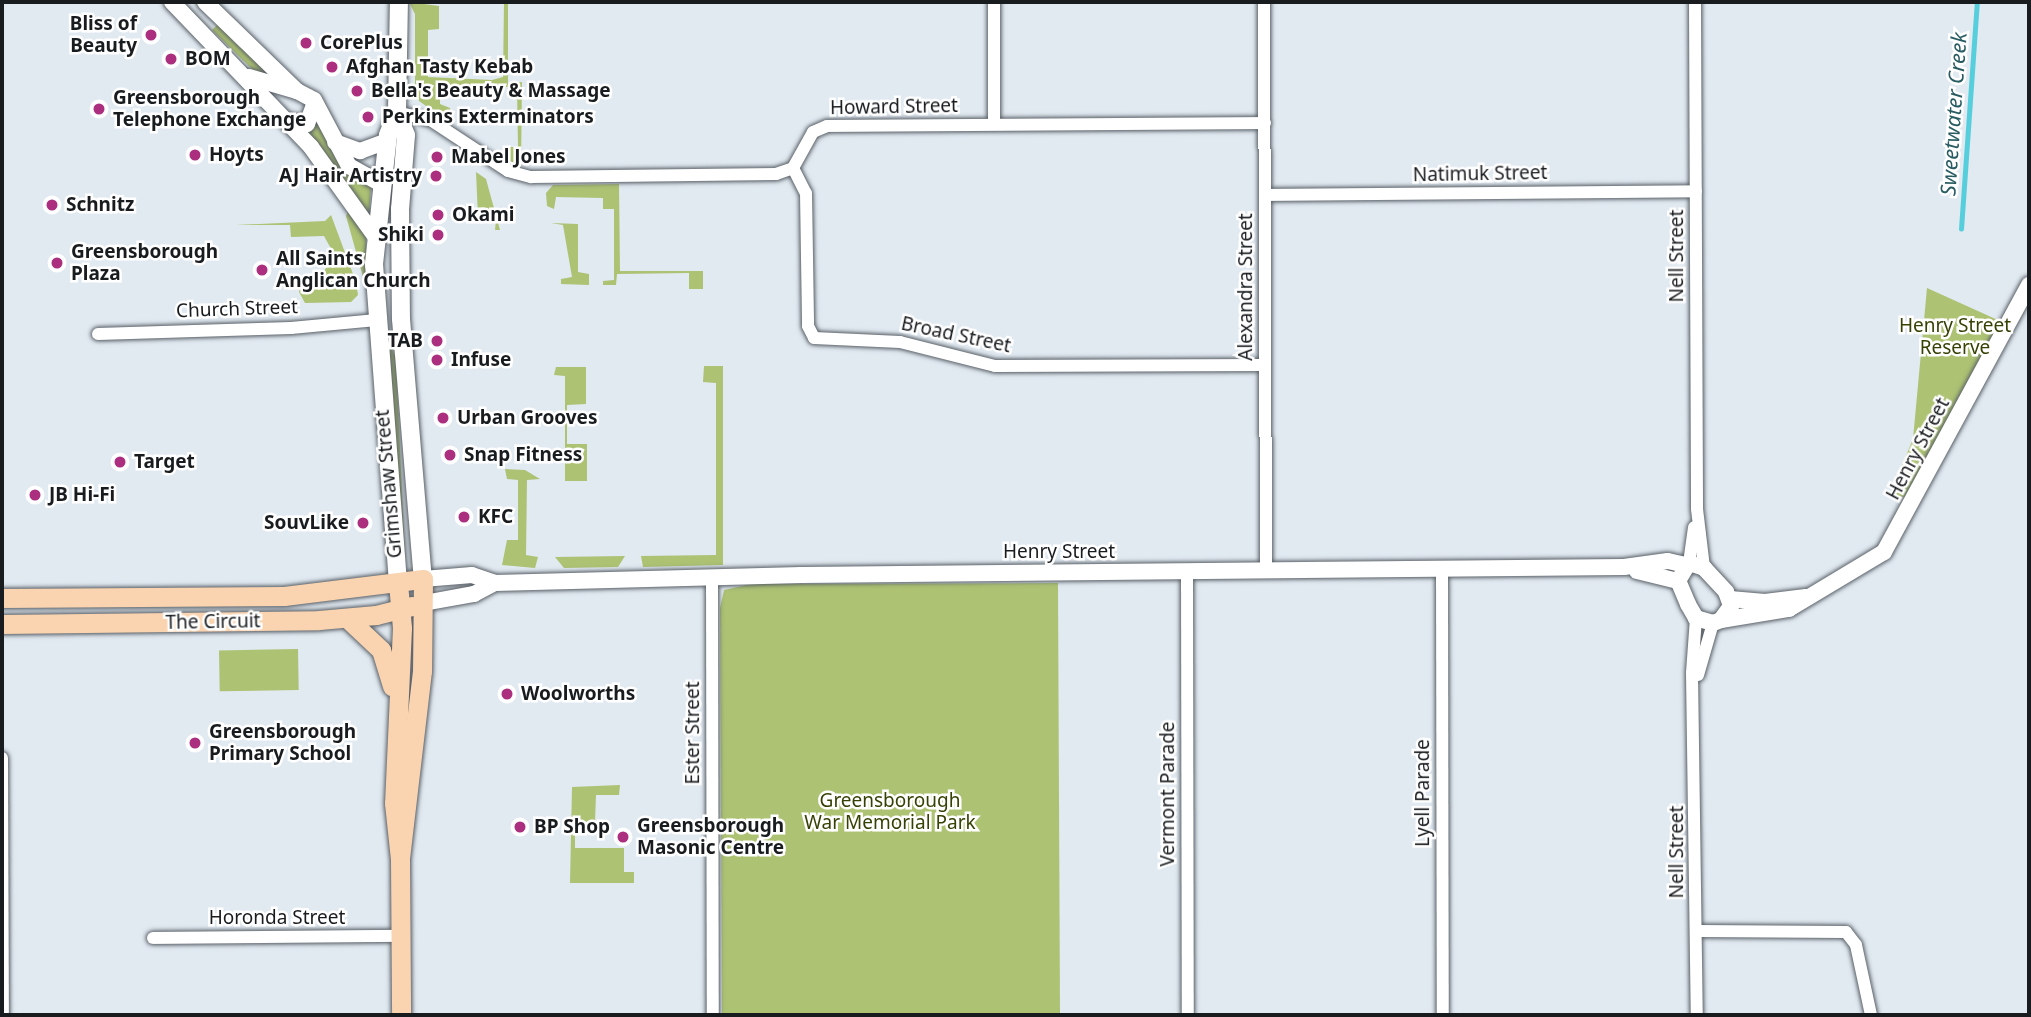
<!DOCTYPE html>
<html>
<head>
<meta charset="utf-8">
<style>
  body { margin:0 }
  #map { position:relative; width:2031px; height:1017px; overflow:hidden; background:#e1e9f1; font-family:"Noto Sans",sans-serif }
  div>[style] { position:absolute }
  [style*='--x'] { left:calc(var(--x)*1px); top:calc(var(--y)*1px); width:calc(var(--w)*1px); rotate:calc(var(--a)*1deg) }
  .green>* { inset:0; background:#adc273; transform-origin:0 0 }
  .stream>* { height:4.5px; margin:-2.25px; padding:0 2.25px; transform-origin:2.25px; border-radius:2.25px; background:#56cedc }
  .roads { filter:drop-shadow(0 0 2px #596067) drop-shadow(0 0 2px #596067) }
  .minor>* { height:12px; margin:-6px; padding:0 6px; transform-origin:6px; border-radius:6px; background:#fff }
  .tertiary>* { height:16px; margin:-8px; padding:0 8px; transform-origin:8px; border-radius:8px; background:#fff }
  .secondary>* { height:18px; margin:-9px; padding:0 9px; transform-origin:9px; border-radius:9px; background:#fff }
  .primary>* { height:19px; margin:-9.5px; padding:0 9.5px; transform-origin:9.5px; border-radius:9.5px; background:#fad4b0 }
  .dots>* { width:19px; height:19px; translate:-50% -50%; box-sizing:border-box; border:4px solid #fff; border-radius:50% }
  span { translate:-50% -50%; white-space:nowrap; text-align:center; line-height:1.15; -webkit-text-stroke:5px #fff; paint-order:stroke }
  .poi-label { font-size:19px; color:#191c1f; font-weight:700 }
  .right { translate:-100% -50%; text-align:right }
  .left { translate:0 -50%; text-align:left }
  .street-label { font-size:19px; color:#191c1f }
  .park-label { font-size:19px; color:#364204 }
  .water-label { font-size:21px; color:#285c62; font-style:italic }
  .frame { position:absolute; inset:0; border:4px solid #191c1f; pointer-events:none }
</style>
</head>
<body>
<div id="map">
  <div class="green">
    <i style="clip-path:polygon(194px 2px,199px 2px,278px 79px,253px 70px,212px 30px,217px 25px)"></i>
    <i style="clip-path:polygon(409px 2px,439px 6px,439px 29px,428px 30px,428px 77px,492px 80px,503px 77px,504px 2px,508px 2px,508px 84px,522px 82px,521px 167px,504px 158px,504px 147px,518px 147px,517px 87px,440px 87px,440px 104px,450px 108px,451px 118px,446px 120px,419px 101px,415px 86px,415px 14px)"></i>
    <i style="clip-path:polygon(317px 122px,371px 186px,369px 217px,303px 132px)"></i>
    <i style="clip-path:polygon(476px 172px,486px 179px,500px 230px,495px 230px,496px 220px,478px 217px)"></i>
    <i style="clip-path:polygon(619px 184px,620px 271px,703px 271px,703px 289px,689px 289px,689px 273px,617px 274px,616px 285px,603px 285px,603px 281px,614px 280px,614px 209px,603px 209px,603px 198px,556px 197px,554px 209px,547px 206px,546px 193px,553px 185px)"></i>
    <i style="clip-path:polygon(349px 209px,366px 233px,367px 291px,346px 216px)"></i>
    <i style="clip-path:polygon(331px 215px,356px 282px,358px 295px,351px 302px,305px 303px,299px 292px,301px 286px,288px 289px,282px 285px,318px 282px,334px 254px,324px 236px,291px 237px,290px 225px,236px 225px,325px 221px)"></i>
    <i style="clip-path:polygon(551px 223px,578px 224px,578px 272px,589px 274px,589px 285px,561px 284px,561px 279px,572px 277px,563px 225px)"></i>
    <i style="clip-path:polygon(1927px 288px,2000px 321px,1906px 498px,1890px 493px,1913px 439px)"></i>
    <i style="clip-path:polygon(388px 340px,396px 359px,405px 559px,403px 555px)"></i>
    <i style="clip-path:polygon(704px 366px,723px 366px,723px 565px,643px 567px,641px 556px,716px 555px,716px 383px,703px 382px)"></i>
    <i style="clip-path:polygon(556px 367px,586px 367px,586px 404px,567px 405px,567px 444px,587px 444px,587px 481px,565px 481px,565px 376px,554px 375px)"></i>
    <i style="clip-path:polygon(505px 469px,525px 470px,540px 479px,527px 480px,526px 555px,538px 557px,535px 568px,502px 565px,507px 540px,518px 540px,518px 480px,507px 479px)"></i>
    <i style="clip-path:polygon(625px 556px,618px 567px,564px 568px,555px 557px)"></i>
    <i style="clip-path:polygon(1058px 583px,1060px 1015px,722px 1015px,720px 608px,724px 590px,751px 584px)"></i>
    <i style="left:298px;top:649px;width:41px;height:79px;rotate:89deg"></i>
    <i style="clip-path:polygon(620px 785px,619px 795px,596px 795px,595px 822px,575px 822px,575px 848px,624px 848px,624px 872px,634px 872px,634px 883px,570px 883px,572px 787px)"></i>
  </div>
  <div class="stream">
    <i style="--x:1961;--y:229;--w:228;--a:-86"></i>
  </div>
  <div class="roads">
    <div class="minor">
      <i style="--x:994;--y:2;--w:122;--a:90"></i>
      <i style="--x:1264;--y:2;--w:570;--a:89.8"></i>
      <i style="--x:1695;--y:2;--w:507;--a:89.77"></i>
      <i style="--x:1697;--y:509;--w:59;--a:83.2"></i>
      <i style="--x:397;--y:112;--w:36;--a:14"></i>
      <i style="--x:432;--y:121;--w:91;--a:33.3"></i>
      <i style="--x:508;--y:171;--w:24;--a:15"></i>
      <i style="--x:531;--y:177;--w:245;--a:-0.7"></i>
      <i style="--x:776;--y:174;--w:18;--a:-19"></i>
      <i style="--x:793;--y:168;--w:41;--a:-60.9"></i>
      <i style="--x:813;--y:132;--w:15;--a:-23"></i>
      <i style="--x:827;--y:126;--w:438;--a:-0.4"></i>
      <i style="--x:793;--y:168;--w:28;--a:63"></i>
      <i style="--x:806;--y:193;--w:133;--a:89.1"></i>
      <i style="--x:808;--y:326;--w:13;--a:63"></i>
      <i style="--x:814;--y:338;--w:86;--a:2.7"></i>
      <i style="--x:900;--y:342;--w:98;--a:14.2"></i>
      <i style="--x:995;--y:366;--w:270;--a:-0.2"></i>
      <i style="--x:1265;--y:195;--w:431;--a:-0.5"></i>
      <i style="--x:98;--y:334;--w:193;--a:-1.8"></i>
      <i style="--x:291;--y:328;--w:86;--a:-5.3"></i>
      <i style="--x:1689;--y:563;--w:36;--a:-82"></i>
      <i style="--x:1442;--y:570;--w:445;--a:89.9"></i>
      <i style="--x:1187;--y:572;--w:443;--a:89.9"></i>
      <i style="--x:712;--y:577;--w:438;--a:89.9"></i>
      <i style="--x:1696;--y:618;--w:55;--a:94.2"></i>
      <i style="--x:1692;--y:673;--w:342;--a:89.2"></i>
      <i style="--x:1698;--y:675;--w:54;--a:-73.9"></i>
      <i style="--x:2;--y:758;--w:257;--a:89.8"></i>
      <i style="--x:1697;--y:931;--w:149;--a:0.4"></i>
      <i style="--x:1846;--y:932;--w:16;--a:52"></i>
      <i style="--x:1856;--y:945;--w:72;--a:77.9"></i>
      <i style="--x:153;--y:938;--w:248;--a:-0.5"></i>
    </div>
    <div class="tertiary">
      <i style="--x:172;--y:2;--w:201;--a:46.2"></i>
      <i style="--x:311;--y:147;--w:110;--a:54.3"></i>
      <i style="--x:205;--y:2;--w:128;--a:44.1"></i>
      <i style="--x:297;--y:91;--w:19;--a:28"></i>
      <i style="--x:314;--y:100;--w:75;--a:62.1"></i>
      <i style="--x:349;--y:166;--w:37;--a:29"></i>
      <i style="--x:249;--y:77;--w:50;--a:16.3"></i>
      <i style="--x:287;--y:121;--w:20;--a:9"></i>
      <i style="--x:307;--y:124;--w:23;--a:-70"></i>
      <i style="--x:335;--y:142;--w:27;--a:20"></i>
      <i style="--x:360;--y:151;--w:29;--a:-20"></i>
      <i style="--x:1689;--y:563;--w:16;--a:18"></i>
      <i style="--x:1704;--y:568;--w:33;--a:47"></i>
      <i style="--x:1726;--y:592;--w:15;--a:70"></i>
      <i style="--x:1731;--y:606;--w:17;--a:126"></i>
      <i style="--x:1721;--y:620;--w:9;--a:159"></i>
      <i style="--x:1713;--y:623;--w:18;--a:-164"></i>
      <i style="--x:1696;--y:618;--w:16;--a:-120"></i>
      <i style="--x:1688;--y:604;--w:25;--a:-113"></i>
      <i style="--x:1678;--y:581;--w:21;--a:-59"></i>
      <i style="--x:1637;--y:571;--w:42;--a:13.7"></i>
      <i style="--x:423;--y:579;--w:49;--a:-4.7"></i>
      <i style="--x:472;--y:575;--w:24;--a:19"></i>
      <i style="--x:495;--y:583;--w:306;--a:-1.5"></i>
      <i style="--x:801;--y:575;--w:823;--a:-0.56"></i>
      <i style="--x:1624;--y:567;--w:44;--a:-7.8"></i>
      <i style="--x:1668;--y:561;--w:18;--a:13"></i>
      <i style="--x:1730;--y:599;--w:35;--a:5"></i>
      <i style="--x:1765;--y:602;--w:41;--a:-7"></i>
      <i style="--x:424;--y:603;--w:51;--a:-10.2"></i>
      <i style="--x:474;--y:594;--w:24;--a:-28"></i>
      <i style="--x:1721;--y:620;--w:69;--a:-9.2"></i>
      <i style="--x:1789;--y:609;--w:111;--a:-31"></i>
      <i style="--x:1884;--y:552;--w:304;--a:-61.5"></i>
    </div>
    <div class="secondary">
      <i style="--x:397;--y:112;--w:25;--a:69"></i>
      <i style="--x:406;--y:135;--w:74;--a:94.6"></i>
      <i style="--x:400;--y:209;--w:110;--a:89.5"></i>
      <i style="--x:401;--y:319;--w:261;--a:85.2"></i>
      <i style="--x:398;--y:583;--w:320;--a:-94.3"></i>
      <i style="--x:374;--y:264;--w:130;--a:-83.8"></i>
      <i style="--x:388;--y:135;--w:25;--a:-69"></i>
      <i style="--x:397;--y:112;--w:110;--a:-89"></i>
    </div>
    <div class="primary">
      <i style="--x:398;--y:583;--w:45;--a:84.9"></i>
      <i style="--x:402;--y:628;--w:175;--a:92.6"></i>
      <i style="--x:394;--y:803;--w:56;--a:83.9"></i>
      <i style="--x:400;--y:859;--w:156;--a:89.6"></i>
      <i style="--x:2;--y:598;--w:282;--a:-0.4"></i>
      <i style="--x:284;--y:596;--w:140;--a:-7"></i>
      <i style="--x:423;--y:579;--w:92;--a:90.6"></i>
      <i style="--x:422;--y:671;--w:189;--a:96.7"></i>
      <i style="--x:347;--y:618;--w:47;--a:43.3"></i>
      <i style="--x:381;--y:650;--w:38;--a:73"></i>
      <i style="--x:2;--y:624;--w:317;--a:-0.7"></i>
      <i style="--x:319;--y:620;--w:57;--a:-5"></i>
      <i style="--x:376;--y:615;--w:37;--a:-14"></i>
    </div>
  </div>
  <div class="dots">
    <i style="left:151px;top:35px;background:#ab2e7f"></i>
    <i style="left:306px;top:43px;background:#ab2e7f"></i>
    <i style="left:171px;top:59px;background:#ab2e7f"></i>
    <i style="left:332px;top:67px;background:#ab2e7f"></i>
    <i style="left:357px;top:91px;background:#ab2e7f"></i>
    <i style="left:99px;top:109px;background:#ab2e7f"></i>
    <i style="left:368px;top:117px;background:#ab2e7f"></i>
    <i style="left:195px;top:155px;background:#ab2e7f"></i>
    <i style="left:437px;top:157px;background:#ab2e7f"></i>
    <i style="left:436px;top:176px;background:#ab2e7f"></i>
    <i style="left:52px;top:205px;background:#ab2e7f"></i>
    <i style="left:438px;top:215px;background:#ab2e7f"></i>
    <i style="left:438px;top:235px;background:#ab2e7f"></i>
    <i style="left:57px;top:263px;background:#ab2e7f"></i>
    <i style="left:262px;top:270px;background:#ab2e7f"></i>
    <i style="left:437px;top:341px;background:#ab2e7f"></i>
    <i style="left:437px;top:360px;background:#ab2e7f"></i>
    <i style="left:443px;top:418px;background:#ab2e7f"></i>
    <i style="left:450px;top:455px;background:#ab2e7f"></i>
    <i style="left:120px;top:462px;background:#ab2e7f"></i>
    <i style="left:35px;top:495px;background:#ab2e7f"></i>
    <i style="left:464px;top:517px;background:#ab2e7f"></i>
    <i style="left:363px;top:523px;background:#ab2e7f"></i>
    <i style="left:507px;top:694px;background:#ab2e7f"></i>
    <i style="left:195px;top:743px;background:#ab2e7f"></i>
    <i style="left:520px;top:827px;background:#ab2e7f"></i>
    <i style="left:623px;top:837px;background:#ab2e7f"></i>
  </div>
  <div class="poi-label">
    <span class="right" style="left:137px;top:35px">Bliss of<br>Beauty</span>
    <span class="left" style="left:320px;top:43px">CorePlus</span>
    <span class="left" style="left:185px;top:59px">BOM</span>
    <span class="left" style="left:346px;top:67px">Afghan Tasty Kebab</span>
    <span class="left" style="left:371px;top:91px">Bella's Beauty &amp; Massage</span>
    <span class="left" style="left:113px;top:109px">Greensborough<br>Telephone Exchange</span>
    <span class="left" style="left:382px;top:117px">Perkins Exterminators</span>
    <span class="left" style="left:209px;top:155px">Hoyts</span>
    <span class="left" style="left:451px;top:157px">Mabel Jones</span>
    <span class="right" style="left:422px;top:176px">AJ Hair Artistry</span>
    <span class="left" style="left:66px;top:205px">Schnitz</span>
    <span class="left" style="left:452px;top:215px">Okami</span>
    <span class="right" style="left:424px;top:235px">Shiki</span>
    <span class="left" style="left:71px;top:263px">Greensborough<br>Plaza</span>
    <span class="left" style="left:276px;top:270px">All Saints<br>Anglican Church</span>
    <span class="right" style="left:423px;top:341px">TAB</span>
    <span class="left" style="left:451px;top:360px">Infuse</span>
    <span class="left" style="left:457px;top:418px">Urban Grooves</span>
    <span class="left" style="left:464px;top:455px">Snap Fitness</span>
    <span class="left" style="left:134px;top:462px">Target</span>
    <span class="left" style="left:49px;top:495px">JB Hi-Fi</span>
    <span class="left" style="left:478px;top:517px">KFC</span>
    <span class="right" style="left:349px;top:523px">SouvLike</span>
    <span class="left" style="left:521px;top:694px">Woolworths</span>
    <span class="left" style="left:209px;top:743px">Greensborough<br>Primary School</span>
    <span class="left" style="left:637px;top:837px">Greensborough<br>Masonic Centre</span>
    <span class="left" style="left:534px;top:827px">BP Shop</span>
  </div>
  <div class="street-label">
    <span style="left:894px;top:107px;rotate:-1deg">Howard Street</span>
    <span style="left:1480px;top:174px;rotate:-1deg">Natimuk Street</span>
    <span style="left:1677px;top:256px;rotate:-90deg">Nell Street</span>
    <span style="left:1246px;top:287px;rotate:-90deg">Alexandra Street</span>
    <span style="left:237px;top:309px;rotate:-2deg">Church Street</span>
    <span style="left:956px;top:335px;rotate:12deg">Broad Street</span>
    <span style="left:1918px;top:449px;rotate:-62deg">Henry Street</span>
    <span style="left:389px;top:484px;rotate:-95deg">Grimshaw Street</span>
    <span style="left:1059px;top:552px">Henry Street</span>
    <span style="left:213px;top:622px;rotate:-1deg">The Circuit</span>
    <span style="left:693px;top:733px;rotate:-90deg">Ester Street</span>
    <span style="left:1423px;top:793px;rotate:-90deg">Lyell Parade</span>
    <span style="left:1168px;top:794px;rotate:-90deg">Vermont Parade</span>
    <span style="left:1677px;top:852px;rotate:-90deg">Nell Street</span>
    <span style="left:277px;top:918px">Horonda Street</span>
  </div>
  <div class="park-label">
    <span style="left:1955px;top:337px">Henry Street<br>Reserve</span>
    <span style="left:890px;top:812px">Greensborough<br>War Memorial Park</span>
  </div>
  <div class="water-label">
    <span style="left:1953px;top:114px;rotate:-86deg">Sweetwater Creek</span>
  </div>
  <div class="frame"></div>
</div>
</body>
</html>
